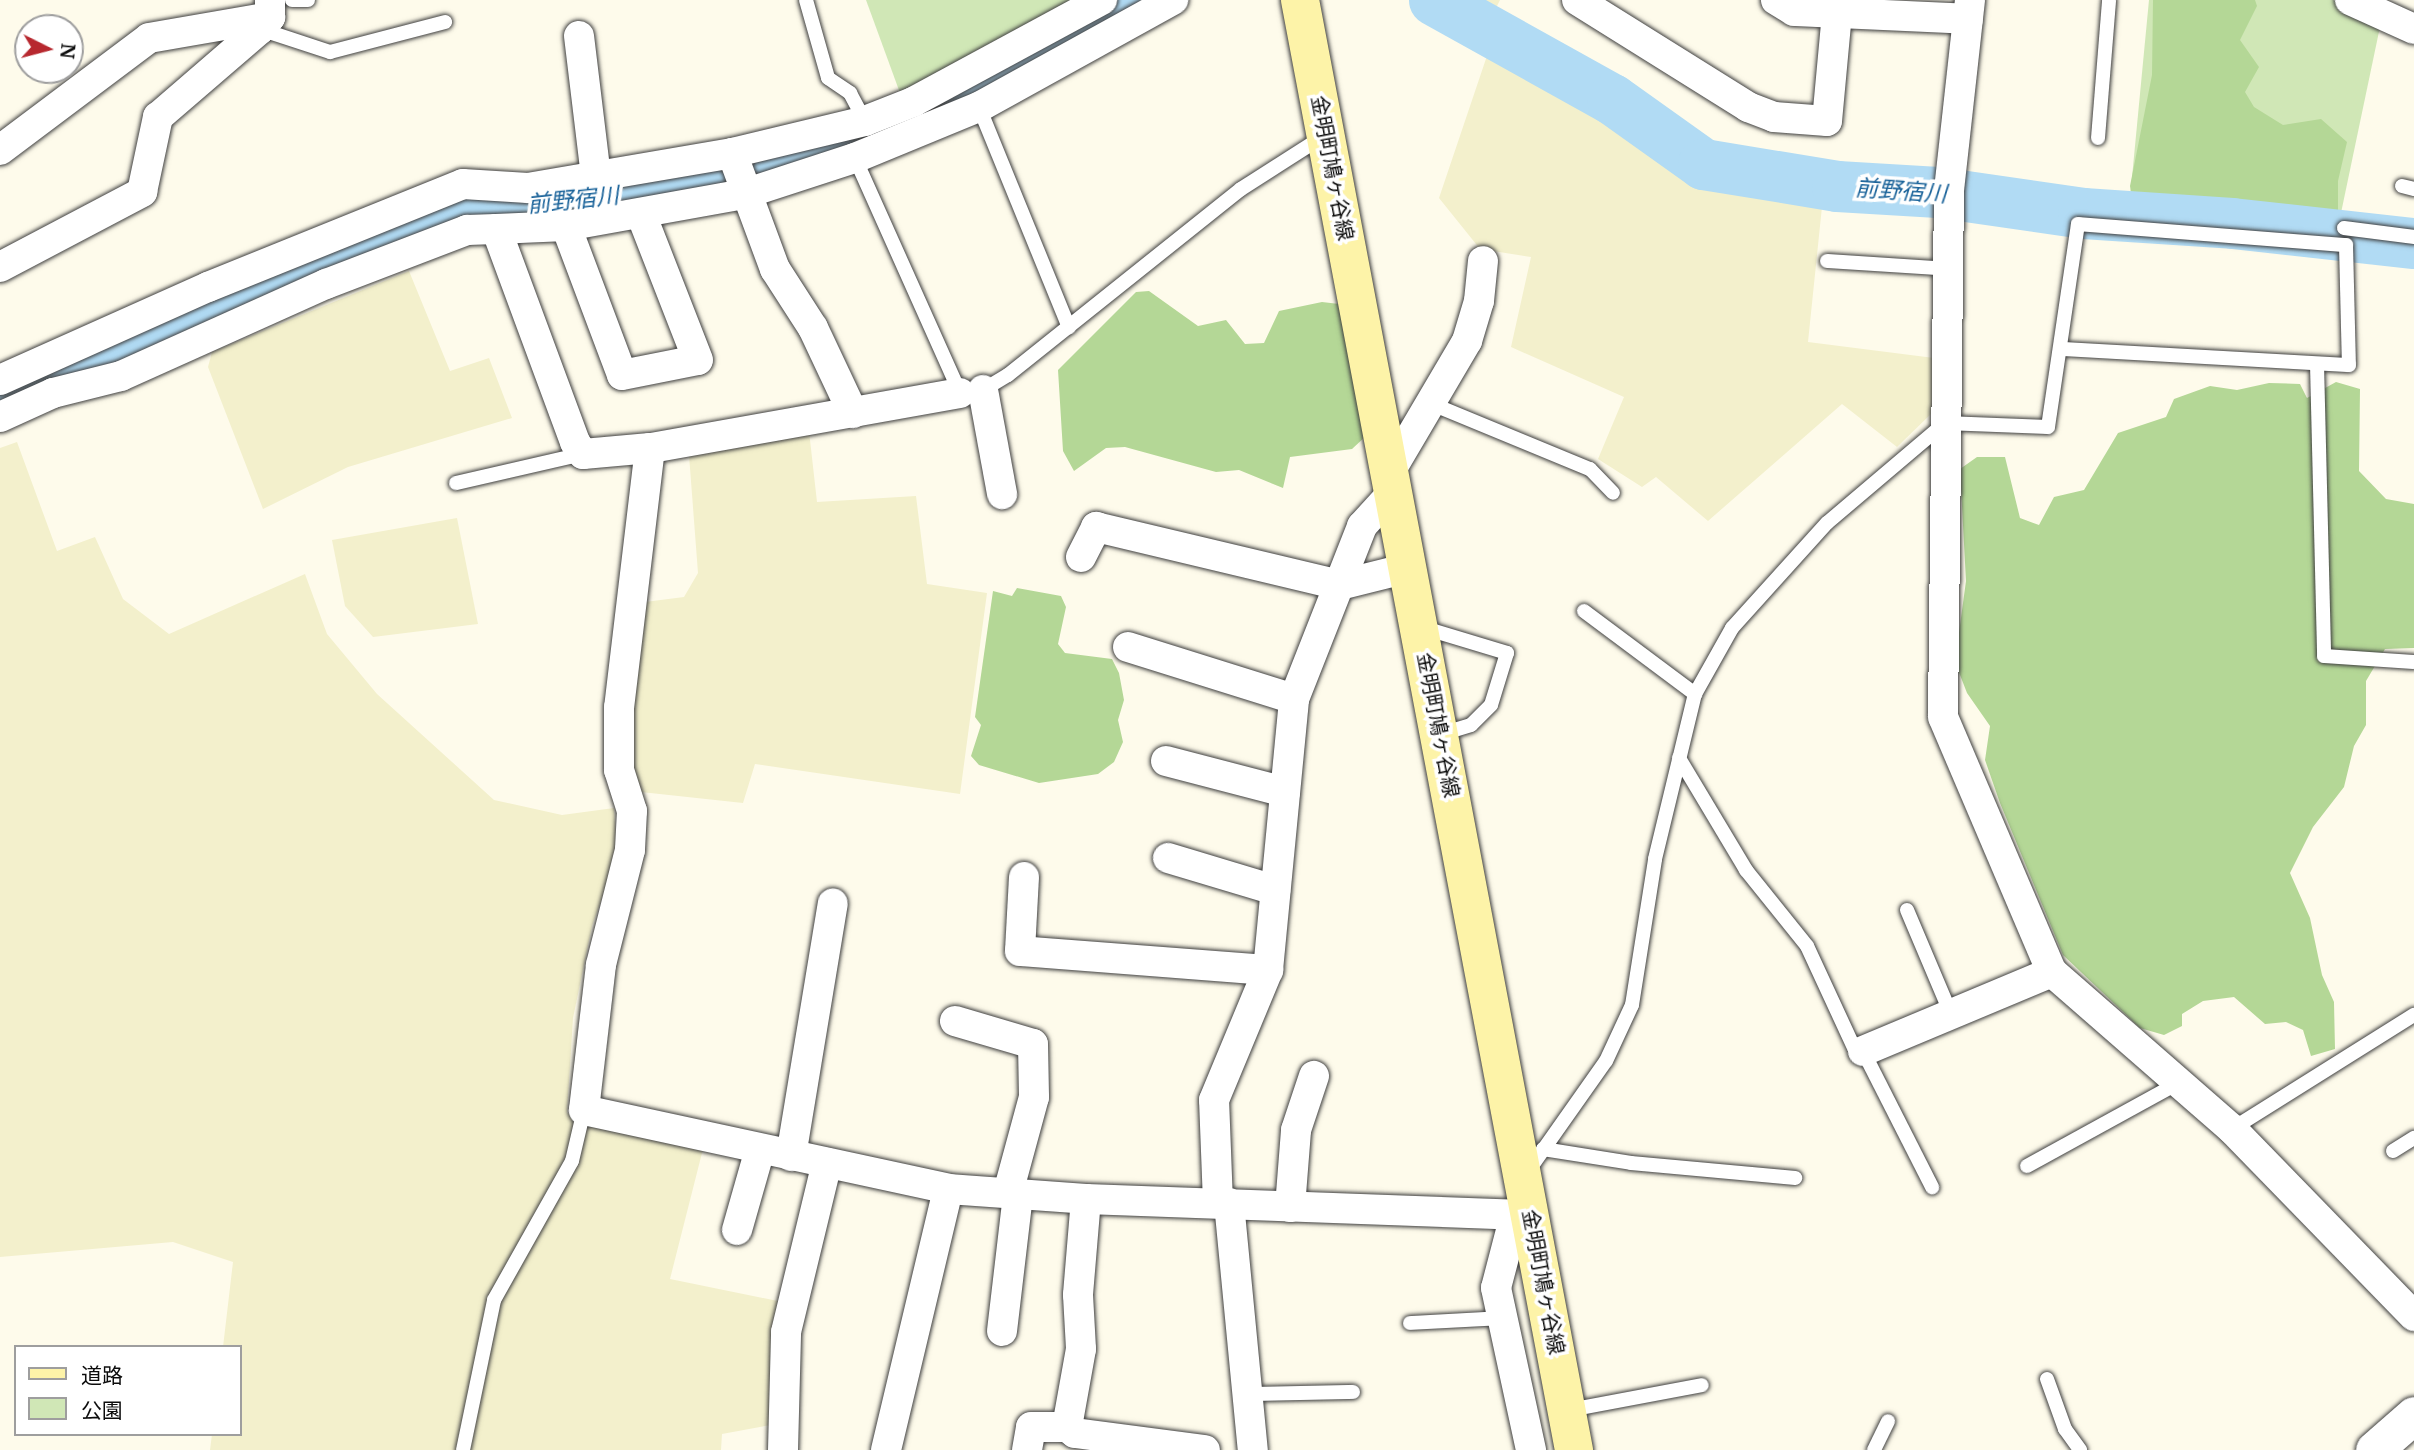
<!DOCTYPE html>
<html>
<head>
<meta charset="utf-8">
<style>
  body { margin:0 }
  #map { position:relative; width:2414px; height:1450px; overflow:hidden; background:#fefbeb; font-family:Merriweather,"Noto Sans JP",serif }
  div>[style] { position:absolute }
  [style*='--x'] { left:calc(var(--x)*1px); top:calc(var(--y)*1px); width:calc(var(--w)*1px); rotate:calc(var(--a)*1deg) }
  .farmland>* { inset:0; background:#f3f0cc }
  .green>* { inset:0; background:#d0e7b6 }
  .forest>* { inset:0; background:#b4d796 }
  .river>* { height:51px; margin:-25.5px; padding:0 25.5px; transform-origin:25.5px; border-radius:25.5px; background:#b1dbf4 }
  .roads { filter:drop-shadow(0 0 2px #3f3f3f) drop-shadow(0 0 2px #3f3f3f) }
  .service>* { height:14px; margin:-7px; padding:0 7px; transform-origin:7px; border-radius:7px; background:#fff }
  .minor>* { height:30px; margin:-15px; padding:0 15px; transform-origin:15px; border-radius:15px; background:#fff }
  .tertiary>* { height:37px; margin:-18.5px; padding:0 18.5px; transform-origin:18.5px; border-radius:18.5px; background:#fff }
  .secondary>* { height:38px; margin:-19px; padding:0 19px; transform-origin:19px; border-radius:19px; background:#fdf3a8 }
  span { translate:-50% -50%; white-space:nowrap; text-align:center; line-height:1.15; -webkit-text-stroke:7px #fff; paint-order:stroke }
  .street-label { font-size:21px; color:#0c0c0c }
  .water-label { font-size:23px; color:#196299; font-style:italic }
  .legend { position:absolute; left:14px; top:1345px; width:228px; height:91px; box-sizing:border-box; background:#fff; border:2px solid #9e9e9e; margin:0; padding:9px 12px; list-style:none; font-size:21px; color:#0c0c0c }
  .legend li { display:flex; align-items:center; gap:14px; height:35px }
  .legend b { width:35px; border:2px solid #9e9e9e }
  .north { position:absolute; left:14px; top:14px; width:70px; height:70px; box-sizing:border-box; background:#fff; border:2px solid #9e9e9e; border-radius:50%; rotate:96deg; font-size:19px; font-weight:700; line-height:28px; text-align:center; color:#0c0c0c }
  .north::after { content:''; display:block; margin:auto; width:24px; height:32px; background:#b7282f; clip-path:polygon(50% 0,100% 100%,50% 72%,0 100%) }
</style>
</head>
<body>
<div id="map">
  <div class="farmland">
    <i style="clip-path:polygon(1451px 0,1500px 0,1492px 16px)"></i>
    <i style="clip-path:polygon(1494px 35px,1608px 103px,1704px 174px,1823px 197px,1808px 342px,1934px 358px,1933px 412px,1897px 447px,1842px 404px,1708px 521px,1656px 477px,1642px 487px,1598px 459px,1624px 397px,1511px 347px,1531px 257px,1480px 249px,1439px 198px)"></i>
    <i style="clip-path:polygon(409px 271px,450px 371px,489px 358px,512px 418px,348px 467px,263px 509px,208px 367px,212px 352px)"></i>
    <i style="clip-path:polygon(809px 431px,817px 502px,916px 496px,927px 584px,987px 593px,960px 794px,755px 764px,743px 803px,641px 792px,631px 774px,630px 700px,645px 602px,684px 597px,698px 573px,689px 455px)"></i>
    <i style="clip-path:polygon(17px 442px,57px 551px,95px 537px,123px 599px,169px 634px,305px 574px,327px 634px,377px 694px,494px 800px,562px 815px,614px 808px,617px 856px,592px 926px,573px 1018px,567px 1113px,703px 1149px,670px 1279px,778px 1301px,771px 1372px,776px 1424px,722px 1434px,721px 1450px,210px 1450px,212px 1434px,240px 1434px,240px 1347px,223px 1347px,233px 1262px,173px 1242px,0 1257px,0 448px)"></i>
    <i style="clip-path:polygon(457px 518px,478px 624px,373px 637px,345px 606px,332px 540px)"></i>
  </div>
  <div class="green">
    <i style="clip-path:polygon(866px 0,1074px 0,900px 93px)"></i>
    <i style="clip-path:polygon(2149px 0,2333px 0,2381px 22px,2337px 232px,2128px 219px)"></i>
  </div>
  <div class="forest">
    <i style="clip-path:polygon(2153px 0,2255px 0,2257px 6px,2240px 40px,2259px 67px,2245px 92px,2254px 107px,2283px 125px,2321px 119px,2347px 142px,2338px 181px,2338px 214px,2331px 227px,2133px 205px,2130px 186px,2152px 75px)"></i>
    <i style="clip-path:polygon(1149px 291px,1198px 326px,1226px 320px,1245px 344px,1264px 343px,1279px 311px,1322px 302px,1339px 304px,1366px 436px,1352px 449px,1290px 457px,1283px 488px,1239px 470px,1216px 472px,1125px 447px,1106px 448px,1074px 471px,1063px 451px,1058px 370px,1136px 292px)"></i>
    <i style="clip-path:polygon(2336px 382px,2360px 389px,2359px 471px,2386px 499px,2414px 504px,2414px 648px,2385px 649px,2366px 681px,2366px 725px,2354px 746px,2344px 787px,2313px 827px,2290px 873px,2310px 918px,2322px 975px,2334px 1002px,2335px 1049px,2311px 1056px,2303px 1030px,2286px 1022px,2265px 1024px,2234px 997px,2203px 1001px,2182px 1014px,2182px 1026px,2164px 1035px,2140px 1028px,2063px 955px,2000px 803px,1985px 760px,1990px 726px,1967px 693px,1955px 662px,1966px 581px,1960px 469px,1977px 457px,2005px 457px,2020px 518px,2039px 525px,2054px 497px,2084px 490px,2118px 433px,2166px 417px,2174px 399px,2210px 386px,2237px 390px,2269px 383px,2300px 384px,2307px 398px)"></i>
    <i style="clip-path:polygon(1017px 588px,1061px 596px,1066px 607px,1058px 644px,1065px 653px,1112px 659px,1119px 673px,1124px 700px,1118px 720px,1123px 742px,1114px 762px,1098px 774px,1039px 783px,979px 765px,971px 756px,981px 725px,975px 717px,993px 591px,1012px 596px)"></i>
  </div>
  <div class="river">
    <i style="--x:1434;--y:0;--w:204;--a:29.1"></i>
    <i style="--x:1612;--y:99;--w:112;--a:35.5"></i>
    <i style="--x:1703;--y:164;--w:136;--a:9.3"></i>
    <i style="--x:1837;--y:186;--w:101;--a:3.4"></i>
    <i style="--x:1938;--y:192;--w:147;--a:8.2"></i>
    <i style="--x:2083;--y:213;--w:149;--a:3.8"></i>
    <i style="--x:2232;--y:223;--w:183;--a:6.3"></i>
    <i style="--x:0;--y:395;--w:272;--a:-23.8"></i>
    <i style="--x:249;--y:285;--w:231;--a:-19.8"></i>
    <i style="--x:466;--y:207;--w:81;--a:-1.4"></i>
    <i style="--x:547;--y:205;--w:76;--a:-6.8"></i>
    <i style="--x:622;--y:196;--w:107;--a:-11.3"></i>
    <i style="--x:727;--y:175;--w:170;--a:-15.7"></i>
    <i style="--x:891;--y:129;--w:283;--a:-27.1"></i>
  </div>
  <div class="roads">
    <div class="service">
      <i style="--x:292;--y:0;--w:16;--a:0"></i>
      <i style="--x:806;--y:0;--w:81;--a:74.2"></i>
      <i style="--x:828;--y:78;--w:27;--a:34"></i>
      <i style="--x:850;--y:93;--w:32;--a:62"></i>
      <i style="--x:260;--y:29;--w:74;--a:18.2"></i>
      <i style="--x:330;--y:52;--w:119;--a:-14.6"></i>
      <i style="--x:979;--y:107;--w:238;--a:67.8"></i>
      <i style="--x:2098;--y:138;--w:138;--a:-85.4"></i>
      <i style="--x:855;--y:158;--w:257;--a:65.9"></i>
      <i style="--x:960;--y:393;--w:23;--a:-7"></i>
      <i style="--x:983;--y:390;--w:29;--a:-31"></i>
      <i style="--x:1008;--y:375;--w:298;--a:-38.6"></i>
      <i style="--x:1241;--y:189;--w:98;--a:-32.6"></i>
      <i style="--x:2402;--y:186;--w:12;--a:14"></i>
      <i style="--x:2344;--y:228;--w:71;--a:7.3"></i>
      <i style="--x:1827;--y:261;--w:123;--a:3.7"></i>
      <i style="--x:2317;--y:364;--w:292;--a:88.6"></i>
      <i style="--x:2324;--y:656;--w:90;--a:3.8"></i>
      <i style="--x:1432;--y:404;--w:171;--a:22.4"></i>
      <i style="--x:1590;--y:469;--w:33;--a:46"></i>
      <i style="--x:456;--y:483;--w:130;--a:-12.9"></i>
      <i style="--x:1584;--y:611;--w:139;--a:36.8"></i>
      <i style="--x:1421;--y:627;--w:90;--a:16.8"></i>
      <i style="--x:1507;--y:653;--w:54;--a:107.1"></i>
      <i style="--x:1491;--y:705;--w:28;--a:135"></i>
      <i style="--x:1471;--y:725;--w:31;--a:163"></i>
      <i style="--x:1679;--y:758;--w:131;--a:59.1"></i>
      <i style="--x:1746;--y:870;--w:97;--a:51.2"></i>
      <i style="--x:1807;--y:946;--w:119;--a:65.2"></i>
      <i style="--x:1857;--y:1054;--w:7;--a:-27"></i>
      <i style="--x:1863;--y:1051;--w:153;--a:63.1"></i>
      <i style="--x:1907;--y:910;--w:113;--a:67.1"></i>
      <i style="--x:2232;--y:1129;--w:215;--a:-32.1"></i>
      <i style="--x:1543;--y:1149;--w:89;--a:9"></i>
      <i style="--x:1631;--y:1163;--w:165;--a:5.2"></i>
      <i style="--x:2393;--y:1151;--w:25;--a:-32"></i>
      <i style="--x:2027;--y:1166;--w:172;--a:-28.8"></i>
      <i style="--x:1529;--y:1170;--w:133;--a:-54.8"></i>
      <i style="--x:1606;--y:1061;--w:62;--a:-65.1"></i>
      <i style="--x:1632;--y:1005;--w:148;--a:-81"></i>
      <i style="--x:1655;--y:859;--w:170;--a:-76.4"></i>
      <i style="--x:1695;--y:694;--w:76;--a:-60.7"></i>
      <i style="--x:1732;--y:628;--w:142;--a:-47.9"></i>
      <i style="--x:1827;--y:523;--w:155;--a:-40.3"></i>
      <i style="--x:1945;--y:423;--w:103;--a:2.2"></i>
      <i style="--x:2048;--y:427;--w:205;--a:-81.6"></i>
      <i style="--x:2078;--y:224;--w:269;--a:4.5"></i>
      <i style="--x:2346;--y:245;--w:120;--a:88.6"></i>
      <i style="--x:2349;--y:365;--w:288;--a:-176.8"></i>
      <i style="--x:1410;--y:1323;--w:91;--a:-3.1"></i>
      <i style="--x:2047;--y:1379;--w:53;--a:70.2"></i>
      <i style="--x:2065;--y:1429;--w:26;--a:54"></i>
      <i style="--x:1248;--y:1394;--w:105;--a:-1.1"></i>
      <i style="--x:1569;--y:1410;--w:135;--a:-10.6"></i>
      <i style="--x:463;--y:1450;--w:153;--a:-78.3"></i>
      <i style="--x:494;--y:1300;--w:159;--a:-60.7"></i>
      <i style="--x:572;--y:1161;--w:52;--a:-76.8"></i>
      <i style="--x:1874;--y:1450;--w:32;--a:-64"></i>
    </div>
    <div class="minor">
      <i style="--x:1577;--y:0;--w:202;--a:32"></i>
      <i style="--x:1748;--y:107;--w:28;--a:21"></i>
      <i style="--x:1774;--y:117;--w:53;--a:4.3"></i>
      <i style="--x:1827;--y:121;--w:108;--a:-84.7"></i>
      <i style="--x:1776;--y:0;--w:21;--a:31"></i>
      <i style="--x:1794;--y:11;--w:174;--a:2.6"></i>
      <i style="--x:1970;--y:0;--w:190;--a:96.3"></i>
      <i style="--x:1949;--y:189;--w:528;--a:90.65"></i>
      <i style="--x:1943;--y:717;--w:277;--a:66.9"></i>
      <i style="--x:2052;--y:972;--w:239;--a:41.1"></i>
      <i style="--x:2232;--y:1129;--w:261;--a:45.8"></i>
      <i style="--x:2350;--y:0;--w:70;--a:24.4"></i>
      <i style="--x:579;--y:36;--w:142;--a:83.1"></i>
      <i style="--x:0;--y:150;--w:186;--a:-36.9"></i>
      <i style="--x:149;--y:38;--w:123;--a:-9.8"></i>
      <i style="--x:732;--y:153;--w:124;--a:69.7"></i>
      <i style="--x:775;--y:269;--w:70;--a:57.2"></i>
      <i style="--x:813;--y:328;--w:94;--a:64.8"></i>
      <i style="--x:566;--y:226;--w:159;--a:69.4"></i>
      <i style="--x:622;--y:375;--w:77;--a:-11.2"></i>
      <i style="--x:698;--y:360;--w:157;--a:-111.3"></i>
      <i style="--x:0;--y:267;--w:161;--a:-27.8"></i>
      <i style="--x:142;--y:192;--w:77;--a:-78"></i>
      <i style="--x:158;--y:117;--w:135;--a:-40.8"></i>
      <i style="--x:260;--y:29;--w:16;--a:-50"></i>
      <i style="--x:270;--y:17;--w:17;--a:-90"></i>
      <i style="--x:0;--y:380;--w:228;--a:-24.1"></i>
      <i style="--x:208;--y:287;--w:275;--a:-22"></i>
      <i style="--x:463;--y:184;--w:65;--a:3.5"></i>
      <i style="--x:528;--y:188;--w:207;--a:-9.7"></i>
      <i style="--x:732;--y:153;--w:137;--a:-13.5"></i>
      <i style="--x:865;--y:121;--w:52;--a:-21.6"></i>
      <i style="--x:913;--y:102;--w:215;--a:-28.4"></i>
      <i style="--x:983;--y:390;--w:106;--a:79.6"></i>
      <i style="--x:960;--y:393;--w:315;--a:169.9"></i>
      <i style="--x:650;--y:448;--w:67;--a:174.9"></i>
      <i style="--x:583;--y:454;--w:14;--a:-124"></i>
      <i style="--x:575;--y:442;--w:227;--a:-110.3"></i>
      <i style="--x:496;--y:229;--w:70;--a:-2.5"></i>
      <i style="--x:566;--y:226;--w:181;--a:-10.2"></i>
      <i style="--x:744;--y:194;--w:117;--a:-18"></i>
      <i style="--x:855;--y:158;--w:134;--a:-22.4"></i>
      <i style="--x:979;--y:107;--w:222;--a:-28.9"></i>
      <i style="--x:0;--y:417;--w:58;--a:-24.4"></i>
      <i style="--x:53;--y:393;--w:70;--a:-14"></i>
      <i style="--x:121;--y:376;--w:225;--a:-24.2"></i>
      <i style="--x:326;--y:284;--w:151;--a:-21"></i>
      <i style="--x:467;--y:230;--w:29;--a:-2"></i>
      <i style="--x:650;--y:448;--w:261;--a:96.8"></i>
      <i style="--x:619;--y:707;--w:63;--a:90"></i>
      <i style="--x:619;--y:770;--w:43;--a:72.4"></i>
      <i style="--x:632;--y:811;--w:39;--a:93"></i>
      <i style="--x:630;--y:850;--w:119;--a:104.2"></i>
      <i style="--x:601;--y:965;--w:146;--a:96.7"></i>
      <i style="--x:584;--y:1110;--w:372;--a:12.2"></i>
      <i style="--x:948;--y:1189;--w:138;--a:4.1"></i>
      <i style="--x:1086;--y:1199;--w:444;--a:2.1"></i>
      <i style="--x:1391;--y:470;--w:150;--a:-59.5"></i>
      <i style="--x:1467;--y:341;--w:42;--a:-73.3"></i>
      <i style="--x:1479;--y:301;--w:40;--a:-84.3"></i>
      <i style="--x:1081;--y:557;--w:34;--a:-63"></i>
      <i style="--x:1096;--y:527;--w:251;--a:13.4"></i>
      <i style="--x:1340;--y:585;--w:70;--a:-14"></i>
      <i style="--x:1128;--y:647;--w:174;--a:17.4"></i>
      <i style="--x:1166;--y:761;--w:123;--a:14.6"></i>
      <i style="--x:1168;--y:858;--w:112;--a:16.7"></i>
      <i style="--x:1024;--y:877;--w:74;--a:93.1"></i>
      <i style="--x:1020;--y:951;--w:249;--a:4.4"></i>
      <i style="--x:955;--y:1021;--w:81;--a:16.4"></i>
      <i style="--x:1033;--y:1044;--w:53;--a:88.9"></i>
      <i style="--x:1034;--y:1097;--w:99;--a:105.2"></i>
      <i style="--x:1863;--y:1051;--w:205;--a:-22.7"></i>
      <i style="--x:791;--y:1156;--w:256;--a:-80.6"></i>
      <i style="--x:1086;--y:1199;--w:96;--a:94.8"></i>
      <i style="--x:1078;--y:1295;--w:54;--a:86.8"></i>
      <i style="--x:1081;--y:1349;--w:79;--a:100.2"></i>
      <i style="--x:1067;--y:1427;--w:10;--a:37"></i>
      <i style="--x:1075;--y:1433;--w:131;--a:7.5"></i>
      <i style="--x:1218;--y:1203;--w:103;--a:-92.2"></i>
      <i style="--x:1214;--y:1100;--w:141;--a:-67.4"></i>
      <i style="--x:1268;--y:970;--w:272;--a:-84.5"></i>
      <i style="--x:1294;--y:699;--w:186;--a:-68.5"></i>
      <i style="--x:1362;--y:526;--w:46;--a:-47.6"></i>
      <i style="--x:1229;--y:1203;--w:248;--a:84.5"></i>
      <i style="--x:1290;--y:1207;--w:77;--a:-85.5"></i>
      <i style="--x:1296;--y:1130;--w:57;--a:-71.6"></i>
      <i style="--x:1515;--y:1215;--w:75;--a:104.6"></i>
      <i style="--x:1496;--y:1288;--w:166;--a:77.8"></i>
      <i style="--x:737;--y:1230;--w:84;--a:-74.1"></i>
      <i style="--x:1002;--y:1331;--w:138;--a:-83.3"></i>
      <i style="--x:783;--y:1450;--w:118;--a:-88.5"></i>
      <i style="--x:786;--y:1332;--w:174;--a:-76.4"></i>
      <i style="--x:886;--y:1450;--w:268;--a:-76.6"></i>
      <i style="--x:1027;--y:1450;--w:23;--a:-80"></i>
      <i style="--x:1031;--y:1427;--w:36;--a:0"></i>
    </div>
    <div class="tertiary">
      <i style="--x:2374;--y:1450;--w:53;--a:-41.2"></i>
    </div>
    <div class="secondary">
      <i style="--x:1300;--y:0;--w:1476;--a:79.3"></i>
    </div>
  </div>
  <div class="street-label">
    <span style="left:1332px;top:168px;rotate:79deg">金明町鳩ヶ谷線</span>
    <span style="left:1438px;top:725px;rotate:79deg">金明町鳩ヶ谷線</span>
    <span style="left:1543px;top:1282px;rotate:79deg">金明町鳩ヶ谷線</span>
  </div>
  <div class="water-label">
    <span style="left:1901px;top:191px;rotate:4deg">前野宿川</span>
    <span style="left:573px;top:200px;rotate:-6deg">前野宿川</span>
  </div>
  <ul class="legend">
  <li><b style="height:9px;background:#fdf3a8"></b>道路</li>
  <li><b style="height:19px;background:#d0e7b6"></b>公園</li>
  </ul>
  <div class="north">N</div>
</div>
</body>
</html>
